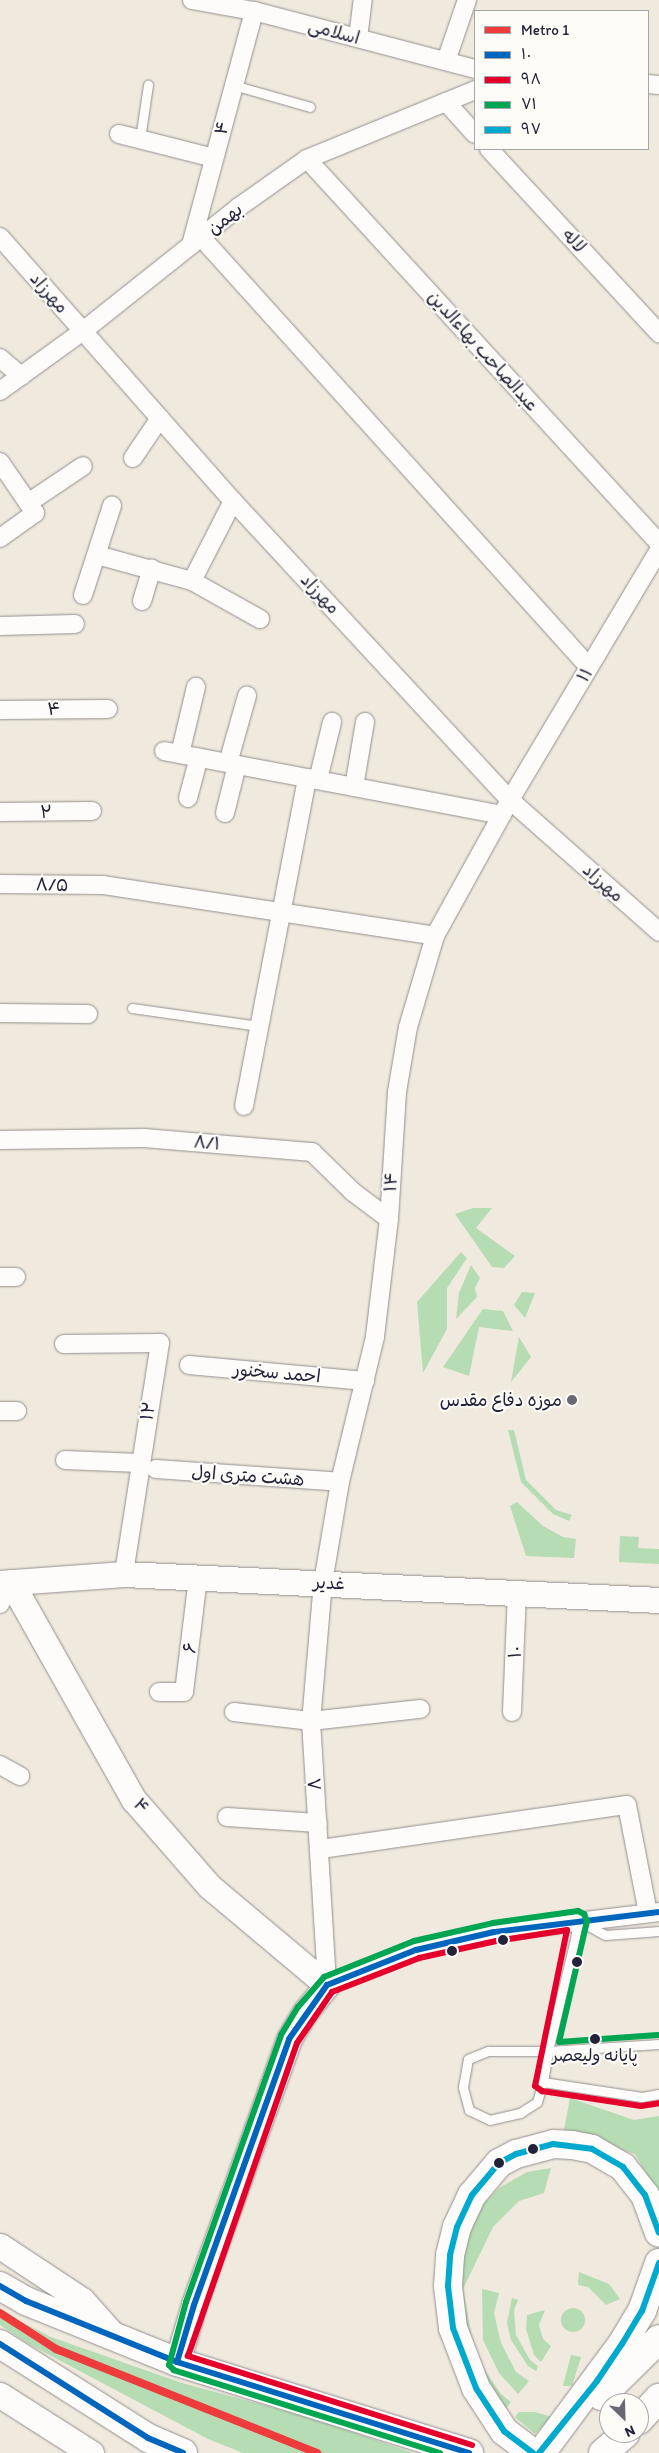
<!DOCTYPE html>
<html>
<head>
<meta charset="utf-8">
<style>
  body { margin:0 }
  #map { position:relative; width:659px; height:2453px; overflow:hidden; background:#efe9de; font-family:Itim,"Playpen Sans Arabic",sans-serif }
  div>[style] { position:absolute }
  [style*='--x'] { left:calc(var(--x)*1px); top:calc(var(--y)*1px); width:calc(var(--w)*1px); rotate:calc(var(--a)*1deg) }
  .green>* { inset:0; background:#b6dcb3 }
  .round { border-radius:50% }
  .roads { filter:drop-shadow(0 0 1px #938f8e) drop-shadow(0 0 1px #938f8e) }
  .lane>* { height:9px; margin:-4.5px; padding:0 4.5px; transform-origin:4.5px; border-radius:4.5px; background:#fdfcfa }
  .street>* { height:18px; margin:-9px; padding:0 9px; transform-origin:9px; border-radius:9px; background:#fdfcfa }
  .secondary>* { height:25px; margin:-12.5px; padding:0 12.5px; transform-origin:12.5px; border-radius:12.5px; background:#fdfcfa }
  .primary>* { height:28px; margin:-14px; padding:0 14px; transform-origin:14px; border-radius:14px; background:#fdfcfa }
  .bus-1>* { height:6px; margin:-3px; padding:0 3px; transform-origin:3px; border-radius:3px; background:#0065bd }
  .bus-2>* { height:6px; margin:-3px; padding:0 3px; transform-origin:3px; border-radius:3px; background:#e4002b }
  .bus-3>* { height:6px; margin:-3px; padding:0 3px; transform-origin:3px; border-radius:3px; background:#00a651 }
  .bus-4>* { height:6px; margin:-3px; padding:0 3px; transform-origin:3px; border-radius:3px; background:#00a9ce }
  .metro-1>* { height:8px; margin:-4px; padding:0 4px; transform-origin:4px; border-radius:4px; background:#ee3c3c }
  .dots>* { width:14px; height:14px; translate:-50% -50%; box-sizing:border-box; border:2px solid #fdfcf7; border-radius:50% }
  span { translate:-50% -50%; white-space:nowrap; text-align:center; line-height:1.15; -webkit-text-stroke:4.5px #fdfcf7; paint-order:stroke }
  .bus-label { font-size:17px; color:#22223b }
  .street-label { font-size:18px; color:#22223b }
  .poi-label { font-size:18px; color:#22223b }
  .right { translate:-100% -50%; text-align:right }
  .legend { position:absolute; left:474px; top:10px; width:175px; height:140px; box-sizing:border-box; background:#fdfcf7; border:1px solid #a5a5ac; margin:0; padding:6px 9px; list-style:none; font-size:15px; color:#22223b }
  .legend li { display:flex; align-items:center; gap:10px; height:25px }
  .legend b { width:25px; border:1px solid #a5a5ac }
  .north { position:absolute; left:599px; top:2393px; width:50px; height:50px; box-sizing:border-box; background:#fdfcf7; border:1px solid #a5a5ac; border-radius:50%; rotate:156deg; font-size:14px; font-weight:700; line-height:20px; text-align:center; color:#22223b }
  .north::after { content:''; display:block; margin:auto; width:18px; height:22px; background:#6a6874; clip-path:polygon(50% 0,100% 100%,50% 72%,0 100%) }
</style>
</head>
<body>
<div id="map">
  <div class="green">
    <i style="clip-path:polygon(473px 1208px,492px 1208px,476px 1228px,515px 1256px,504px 1268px,492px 1267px,455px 1214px)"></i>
    <i style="clip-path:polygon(461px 1252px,467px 1258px,447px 1288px,447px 1329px,423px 1373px,417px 1302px)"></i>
    <i style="clip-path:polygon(471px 1265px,480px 1278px,475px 1288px,477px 1297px,456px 1319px,459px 1293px)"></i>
    <i style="clip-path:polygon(522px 1292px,535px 1293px,525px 1318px,514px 1305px)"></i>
    <i style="clip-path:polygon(483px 1309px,503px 1311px,513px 1331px,479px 1327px,469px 1376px,443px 1367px)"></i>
    <i style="clip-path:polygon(519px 1337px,531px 1357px,511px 1382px)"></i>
    <i style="clip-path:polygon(508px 1430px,514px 1430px,526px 1480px,556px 1510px,572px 1515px,569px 1521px,553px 1514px,521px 1482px)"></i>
    <i style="clip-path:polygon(517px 1502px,543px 1526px,563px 1537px,576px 1539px,574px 1558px,526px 1556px,510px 1506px)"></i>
    <i style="clip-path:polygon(620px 1536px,639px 1537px,638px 1548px,659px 1549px,659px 1564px,619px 1562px)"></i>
    <i style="clip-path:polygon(570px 2098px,634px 2120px,659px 2116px,659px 2196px,635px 2154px,564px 2130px)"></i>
    <i style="clip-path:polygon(551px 2168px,544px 2193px,519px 2201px,493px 2227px,463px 2289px,473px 2343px,482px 2366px,501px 2394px,511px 2402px,504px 2411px,475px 2374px,454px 2277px,474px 2214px,499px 2188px,527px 2172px)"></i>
    <i style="clip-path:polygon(579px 2272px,609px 2284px,620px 2299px,606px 2305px,588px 2287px,578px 2285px)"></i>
    <i style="clip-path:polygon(482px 2289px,499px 2293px,494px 2313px,501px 2343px,516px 2372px,529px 2381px,518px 2394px,499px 2373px,483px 2340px)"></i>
    <i style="clip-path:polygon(512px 2298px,518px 2300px,514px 2310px,516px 2335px,530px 2360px,538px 2366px,536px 2371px,528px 2366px,511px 2340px,507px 2323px)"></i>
    <i class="round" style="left:561px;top:2308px;width:24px;height:24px"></i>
    <i style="clip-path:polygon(545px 2310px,539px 2325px,543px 2339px,551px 2346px,541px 2362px,534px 2355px,526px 2329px,527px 2315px)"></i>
    <i style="clip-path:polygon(0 2311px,51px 2337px,182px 2383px,315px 2419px,413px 2453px,243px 2453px,208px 2439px,27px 2343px,0 2325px)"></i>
    <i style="clip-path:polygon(571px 2355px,581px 2357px,572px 2386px,563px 2386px)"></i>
    <i style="clip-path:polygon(519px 2412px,535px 2412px,552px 2417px,535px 2434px,515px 2417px)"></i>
  </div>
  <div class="roads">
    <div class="lane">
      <i style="--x:233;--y:85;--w:80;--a:15.9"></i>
      <i style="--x:140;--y:139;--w:55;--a:-81.6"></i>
      <i style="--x:132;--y:1008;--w:128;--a:8.1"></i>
      <i style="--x:659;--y:1931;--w:54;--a:175.8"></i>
      <i style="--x:605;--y:1935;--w:31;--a:-151"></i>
      <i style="--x:578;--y:1920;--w:19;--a:99"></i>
      <i style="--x:575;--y:1939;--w:115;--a:103.6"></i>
      <i style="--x:548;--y:2051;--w:31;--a:99"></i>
      <i style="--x:543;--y:2082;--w:21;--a:107"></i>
      <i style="--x:537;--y:2102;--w:20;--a:147"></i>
      <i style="--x:520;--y:2113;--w:31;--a:167"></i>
      <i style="--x:490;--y:2120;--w:23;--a:-155"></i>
      <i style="--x:469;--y:2110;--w:24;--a:-105"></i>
      <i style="--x:463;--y:2087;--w:28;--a:-80"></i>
      <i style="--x:468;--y:2059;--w:22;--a:-22"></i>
      <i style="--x:488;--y:2051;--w:60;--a:0"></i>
      <i style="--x:548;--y:2051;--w:111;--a:-3.6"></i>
      <i style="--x:543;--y:2082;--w:100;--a:8.6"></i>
      <i style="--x:642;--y:2097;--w:17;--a:-10"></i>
    </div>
    <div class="street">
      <i style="--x:192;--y:0;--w:63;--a:10.1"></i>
      <i style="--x:254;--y:11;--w:228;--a:14.7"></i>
      <i style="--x:358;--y:38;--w:38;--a:-83"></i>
      <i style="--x:446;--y:61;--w:65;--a:-71"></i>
      <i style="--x:648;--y:84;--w:11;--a:5"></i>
      <i style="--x:446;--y:102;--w:43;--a:47.8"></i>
      <i style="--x:119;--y:134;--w:98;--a:14.2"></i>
      <i style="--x:489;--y:149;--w:251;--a:47.3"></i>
      <i style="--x:307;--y:159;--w:521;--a:47.49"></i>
      <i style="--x:0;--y:237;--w:352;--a:48.6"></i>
      <i style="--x:233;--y:501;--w:408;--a:47.2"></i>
      <i style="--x:510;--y:800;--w:199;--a:41.5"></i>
      <i style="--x:201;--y:237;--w:579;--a:47.94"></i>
      <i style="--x:191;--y:245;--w:242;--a:-74.9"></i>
      <i style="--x:0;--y:358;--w:28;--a:41"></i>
      <i style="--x:0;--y:391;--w:102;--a:-35.9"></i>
      <i style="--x:83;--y:331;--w:199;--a:-38.5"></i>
      <i style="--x:239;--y:207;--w:83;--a:-35.2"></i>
      <i style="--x:307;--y:159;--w:182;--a:-22.3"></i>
      <i style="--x:133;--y:458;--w:48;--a:-56"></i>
      <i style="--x:0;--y:462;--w:62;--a:55.5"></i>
      <i style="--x:35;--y:513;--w:43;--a:144.5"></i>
      <i style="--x:28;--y:503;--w:66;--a:-33.9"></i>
      <i style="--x:659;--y:550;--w:291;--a:120.8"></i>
      <i style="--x:510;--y:800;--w:155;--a:118.9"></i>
      <i style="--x:435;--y:936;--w:95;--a:106.5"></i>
      <i style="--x:408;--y:1027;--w:66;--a:99.6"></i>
      <i style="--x:397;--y:1092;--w:127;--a:93.6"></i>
      <i style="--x:389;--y:1219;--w:119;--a:96.8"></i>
      <i style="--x:375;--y:1337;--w:149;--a:103.6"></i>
      <i style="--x:340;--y:1482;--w:101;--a:99.6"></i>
      <i style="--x:323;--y:1582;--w:140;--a:94.9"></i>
      <i style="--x:311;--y:1721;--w:264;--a:86.5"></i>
      <i style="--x:327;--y:1985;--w:96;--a:-21.5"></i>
      <i style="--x:416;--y:1950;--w:80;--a:-13"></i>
      <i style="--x:494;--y:1932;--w:166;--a:-6.9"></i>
      <i style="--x:97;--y:555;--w:98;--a:15.3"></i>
      <i style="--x:192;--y:581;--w:78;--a:29.2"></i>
      <i style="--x:192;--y:581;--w:90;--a:-62.9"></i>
      <i style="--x:83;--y:595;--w:94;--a:-72"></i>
      <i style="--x:142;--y:601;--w:34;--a:-73"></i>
      <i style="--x:0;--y:626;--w:75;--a:-1.5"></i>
      <i style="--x:0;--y:710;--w:108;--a:-0.5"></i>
      <i style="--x:164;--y:751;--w:344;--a:10.7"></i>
      <i style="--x:180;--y:754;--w:69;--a:-76.6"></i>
      <i style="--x:228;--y:763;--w:70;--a:-74.2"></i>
      <i style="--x:318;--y:780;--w:60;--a:-76.4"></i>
      <i style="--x:354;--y:787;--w:66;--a:-80.4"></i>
      <i style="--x:188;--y:798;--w:42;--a:-75"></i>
      <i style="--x:0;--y:812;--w:92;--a:-0.6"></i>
      <i style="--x:225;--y:813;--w:49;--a:-76"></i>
      <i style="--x:0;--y:884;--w:103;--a:0.6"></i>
      <i style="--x:103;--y:885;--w:336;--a:8.7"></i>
      <i style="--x:0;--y:1013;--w:88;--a:0.7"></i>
      <i style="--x:244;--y:1106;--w:334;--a:-79.1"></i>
      <i style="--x:0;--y:1140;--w:144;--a:-0.8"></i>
      <i style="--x:144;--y:1138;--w:169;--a:4.8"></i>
      <i style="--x:312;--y:1152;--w:57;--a:44.3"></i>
      <i style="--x:353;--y:1192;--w:45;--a:36.9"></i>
      <i style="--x:0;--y:1277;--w:16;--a:0"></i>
      <i style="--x:64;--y:1344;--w:96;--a:-0.6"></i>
      <i style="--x:160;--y:1343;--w:234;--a:98.9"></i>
      <i style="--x:189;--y:1365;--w:177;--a:5.2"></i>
      <i style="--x:0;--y:1411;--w:17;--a:0"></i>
      <i style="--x:65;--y:1460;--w:74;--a:2.3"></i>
      <i style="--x:156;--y:1469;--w:184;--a:4"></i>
      <i style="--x:0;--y:1604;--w:25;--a:-63"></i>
      <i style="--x:159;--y:1692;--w:25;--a:0"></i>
      <i style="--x:184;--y:1692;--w:115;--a:-83"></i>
      <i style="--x:234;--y:1712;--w:78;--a:6.7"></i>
      <i style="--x:311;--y:1721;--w:110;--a:-6.3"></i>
      <i style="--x:512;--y:1712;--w:120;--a:-87.6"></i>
      <i style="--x:0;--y:1765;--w:23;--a:29"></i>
      <i style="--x:227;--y:1817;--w:91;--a:3.8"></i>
      <i style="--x:321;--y:1849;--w:309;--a:-8.2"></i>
      <i style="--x:627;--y:1805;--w:110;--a:79"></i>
    </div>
    <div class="secondary">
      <i style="--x:11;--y:1582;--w:250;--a:60.6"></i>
      <i style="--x:134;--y:1800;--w:114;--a:48.9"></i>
      <i style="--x:209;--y:1886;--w:154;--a:40"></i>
      <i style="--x:327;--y:1985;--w:35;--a:129"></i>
      <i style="--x:305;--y:2012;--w:31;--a:121"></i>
      <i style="--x:289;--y:2039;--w:282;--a:109.7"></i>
      <i style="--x:194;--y:2305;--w:59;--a:106.6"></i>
      <i style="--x:0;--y:1583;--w:124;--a:-4.2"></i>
      <i style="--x:124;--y:1574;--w:536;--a:2.78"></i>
      <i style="--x:0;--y:2246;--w:98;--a:33.4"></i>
      <i style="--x:82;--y:2300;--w:50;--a:48.3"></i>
      <i style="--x:0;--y:2395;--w:108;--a:32.5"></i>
    </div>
    <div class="primary">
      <i style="--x:0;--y:2286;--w:30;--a:30"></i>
      <i style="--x:26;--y:2301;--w:163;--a:22"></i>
      <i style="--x:177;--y:2362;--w:306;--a:17.3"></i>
      <i style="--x:0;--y:2344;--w:175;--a:32.4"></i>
      <i style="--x:148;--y:2438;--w:38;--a:23"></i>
      <i style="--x:601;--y:2396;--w:81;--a:-44.5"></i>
      <i style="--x:639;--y:2420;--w:30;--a:-48"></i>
      <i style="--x:547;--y:2445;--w:126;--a:-53.4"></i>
      <i style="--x:622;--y:2344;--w:39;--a:-59"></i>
      <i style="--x:642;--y:2311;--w:51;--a:-70.5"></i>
      <i style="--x:533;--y:2453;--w:36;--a:-143"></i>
      <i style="--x:504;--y:2431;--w:51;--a:-123.1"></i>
      <i style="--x:476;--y:2388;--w:64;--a:-111"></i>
      <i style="--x:453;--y:2328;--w:42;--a:-96.8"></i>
      <i style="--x:448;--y:2286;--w:31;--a:-86"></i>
      <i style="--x:450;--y:2255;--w:29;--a:-76"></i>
      <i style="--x:457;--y:2227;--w:35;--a:-65"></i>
      <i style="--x:472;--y:2195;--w:42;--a:-49.8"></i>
      <i style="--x:499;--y:2163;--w:19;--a:-28"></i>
      <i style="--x:516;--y:2154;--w:38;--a:-15"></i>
      <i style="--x:553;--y:2144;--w:19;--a:3"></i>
      <i style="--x:572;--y:2145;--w:20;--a:11"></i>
      <i style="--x:592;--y:2149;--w:36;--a:30"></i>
      <i style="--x:623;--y:2167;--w:36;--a:52"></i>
      <i style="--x:645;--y:2195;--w:40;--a:69.8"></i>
      <i style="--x:603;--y:2453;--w:30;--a:-41"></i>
    </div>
  </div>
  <div class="bus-1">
    <i style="--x:0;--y:2286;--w:30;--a:30"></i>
    <i style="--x:26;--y:2301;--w:163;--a:22"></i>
    <i style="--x:177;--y:2362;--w:306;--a:17.3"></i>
    <i style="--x:0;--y:2344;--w:175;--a:32.4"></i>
    <i style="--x:148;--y:2438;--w:38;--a:23"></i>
    <i style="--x:177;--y:2362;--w:59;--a:-73.4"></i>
    <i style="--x:194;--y:2305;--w:282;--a:-70.3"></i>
    <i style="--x:289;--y:2039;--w:66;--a:-54.9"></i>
    <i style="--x:327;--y:1985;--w:96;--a:-21.5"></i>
    <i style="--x:416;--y:1950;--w:80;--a:-13"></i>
    <i style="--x:494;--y:1932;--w:166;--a:-6.9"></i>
  </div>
  <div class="bus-2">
    <i style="--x:472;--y:2445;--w:298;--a:-162.6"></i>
    <i style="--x:188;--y:2356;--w:331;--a:-70.8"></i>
    <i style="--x:297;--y:2043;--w:62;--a:-55.5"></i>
    <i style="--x:332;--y:1992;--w:93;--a:-21.3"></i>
    <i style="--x:419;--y:1958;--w:79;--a:-12.4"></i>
    <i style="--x:496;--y:1941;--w:72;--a:-8.8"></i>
    <i style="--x:567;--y:1930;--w:159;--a:101.6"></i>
    <i style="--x:535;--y:2086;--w:9;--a:36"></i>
    <i style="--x:542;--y:2091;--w:100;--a:8.6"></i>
    <i style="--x:641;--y:2106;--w:18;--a:-9"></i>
  </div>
  <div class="bus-3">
    <i style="--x:440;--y:2453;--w:279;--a:-162.7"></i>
    <i style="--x:174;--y:2370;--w:7;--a:-135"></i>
    <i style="--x:169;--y:2365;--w:65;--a:-74.9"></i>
    <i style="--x:186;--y:2302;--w:283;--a:-70.4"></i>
    <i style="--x:281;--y:2035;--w:33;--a:-59"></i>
    <i style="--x:298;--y:2007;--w:40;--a:-49"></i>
    <i style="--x:324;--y:1977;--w:97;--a:-21.8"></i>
    <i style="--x:414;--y:1941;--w:81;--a:-12.8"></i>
    <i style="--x:493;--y:1923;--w:86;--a:-8"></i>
    <i style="--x:578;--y:1911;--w:7;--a:27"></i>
    <i style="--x:584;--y:1914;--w:8;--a:67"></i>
    <i style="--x:587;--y:1921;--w:124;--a:103"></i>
    <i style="--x:559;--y:2042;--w:99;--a:-4"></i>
  </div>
  <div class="bus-4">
    <i style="--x:533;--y:2453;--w:36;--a:-143"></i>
    <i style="--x:504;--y:2431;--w:51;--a:-123.1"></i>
    <i style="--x:476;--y:2388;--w:64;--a:-111"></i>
    <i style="--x:453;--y:2328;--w:42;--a:-96.8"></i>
    <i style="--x:448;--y:2286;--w:31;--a:-86"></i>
    <i style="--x:450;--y:2255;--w:29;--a:-76"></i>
    <i style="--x:457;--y:2227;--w:35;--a:-65"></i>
    <i style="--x:472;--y:2195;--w:42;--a:-49.8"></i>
    <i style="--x:499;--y:2163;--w:19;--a:-28"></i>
    <i style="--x:516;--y:2154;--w:38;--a:-15"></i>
    <i style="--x:553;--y:2144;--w:39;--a:7"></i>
    <i style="--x:592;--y:2149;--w:36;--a:30"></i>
    <i style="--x:623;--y:2167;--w:36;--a:52"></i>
    <i style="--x:645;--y:2195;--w:40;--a:69.8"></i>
    <i style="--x:539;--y:2453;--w:92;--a:-51.1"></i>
    <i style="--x:597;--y:2381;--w:45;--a:-56"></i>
    <i style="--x:622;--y:2344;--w:39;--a:-59"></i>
    <i style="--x:642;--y:2311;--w:51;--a:-70.5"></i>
  </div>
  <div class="metro-1">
    <i style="--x:0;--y:2313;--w:67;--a:32.7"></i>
    <i style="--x:56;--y:2349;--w:281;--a:21.7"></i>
  </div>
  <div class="dots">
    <i style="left:572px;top:1400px;background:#6a6874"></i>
    <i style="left:503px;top:1940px;background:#22223b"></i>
    <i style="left:452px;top:1951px;background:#22223b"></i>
    <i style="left:577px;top:1962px;background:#22223b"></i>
    <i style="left:595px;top:2039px;background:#22223b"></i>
    <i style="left:533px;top:2149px;background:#22223b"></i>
    <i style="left:499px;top:2163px;background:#22223b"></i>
  </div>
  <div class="bus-label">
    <span style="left:595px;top:2056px">پایانه ولیعصر</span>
  </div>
  <div class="street-label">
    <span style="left:334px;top:32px;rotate:15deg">اسلامی</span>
    <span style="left:222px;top:128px;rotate:-75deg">۴</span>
    <span style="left:225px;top:219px;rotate:-38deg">بهمن</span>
    <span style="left:574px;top:241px;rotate:47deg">لاله</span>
    <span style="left:49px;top:293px;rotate:49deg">مهرزاد</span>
    <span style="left:483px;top:351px;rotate:48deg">عبدالصاحب بهاءالدین</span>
    <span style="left:320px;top:594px;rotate:47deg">مهرزاد</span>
    <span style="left:585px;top:675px;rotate:-59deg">۱۱</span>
    <span style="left:54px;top:709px;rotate:-1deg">۴</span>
    <span style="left:46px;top:812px">۲</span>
    <span style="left:603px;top:883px;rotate:42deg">مهرزاد</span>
    <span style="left:52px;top:885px;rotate:1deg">۸/۵</span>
    <span style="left:207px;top:1143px;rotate:5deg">۸/۱</span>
    <span style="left:391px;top:1182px;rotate:-86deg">۱۴</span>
    <span style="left:277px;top:1373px;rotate:5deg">احمد سخنور</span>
    <span style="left:148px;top:1411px;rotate:-80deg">۱۲</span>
    <span style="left:248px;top:1476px;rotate:4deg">هشت متری اول</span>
    <span style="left:329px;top:1583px;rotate:3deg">غدیر</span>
    <span style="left:190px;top:1648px;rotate:-83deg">۶</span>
    <span style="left:515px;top:1652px;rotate:-88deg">۱۰</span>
    <span style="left:315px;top:1784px;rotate:-94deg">۸</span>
    <span style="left:141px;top:1806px;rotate:52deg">۴</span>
  </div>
  <div class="poi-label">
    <span class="right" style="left:562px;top:1400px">موزه دفاع مقدس</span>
  </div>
  <ul class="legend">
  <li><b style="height:6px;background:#ee3c3c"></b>Metro 1</li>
  <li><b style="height:6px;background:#0065bd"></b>۱۰</li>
  <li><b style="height:6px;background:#e4002b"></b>۹۸</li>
  <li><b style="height:6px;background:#00a651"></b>۷۱</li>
  <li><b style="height:6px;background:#00a9ce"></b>۹۷</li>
  </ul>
  <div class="north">N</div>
</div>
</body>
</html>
